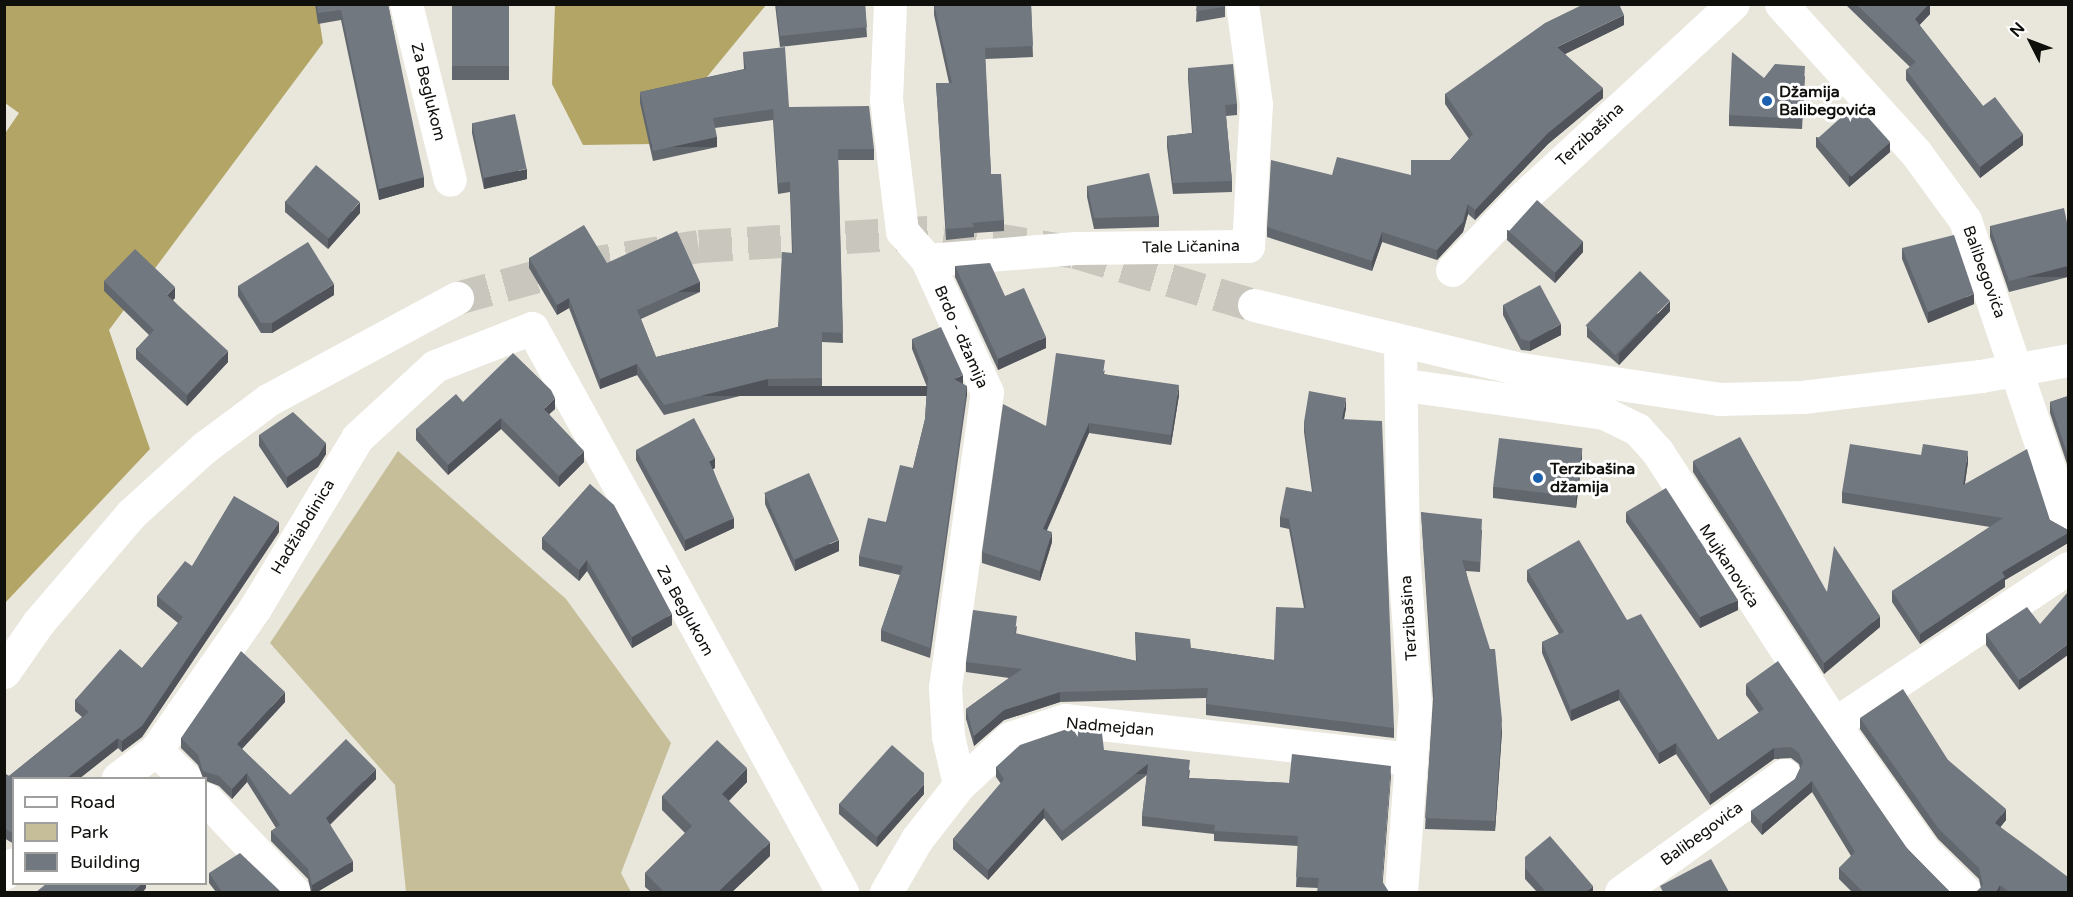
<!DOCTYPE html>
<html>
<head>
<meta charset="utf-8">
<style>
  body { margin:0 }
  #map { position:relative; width:2073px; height:897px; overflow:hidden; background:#e9e6dc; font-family:"Varela Round",sans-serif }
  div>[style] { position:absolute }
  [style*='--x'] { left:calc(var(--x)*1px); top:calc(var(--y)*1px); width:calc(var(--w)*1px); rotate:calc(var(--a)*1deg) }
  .green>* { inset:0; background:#c6be98 }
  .forest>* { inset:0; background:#b3a566 }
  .primary-tunnel>* { height:33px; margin-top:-16.5px; transform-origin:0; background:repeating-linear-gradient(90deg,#c8c6bd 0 33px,transparent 0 49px) }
  .street>* { height:33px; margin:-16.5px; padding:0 16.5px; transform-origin:16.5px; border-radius:16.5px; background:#fff }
  .primary>* { height:33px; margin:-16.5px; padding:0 16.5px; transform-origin:16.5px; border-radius:16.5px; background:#fff }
  .wall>* { inset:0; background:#62676e; transform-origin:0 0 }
  .shaded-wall>* { inset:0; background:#50545a; transform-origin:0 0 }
  .building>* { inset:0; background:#727880; transform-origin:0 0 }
  .dots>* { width:16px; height:16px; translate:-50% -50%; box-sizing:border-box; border:3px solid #fff; border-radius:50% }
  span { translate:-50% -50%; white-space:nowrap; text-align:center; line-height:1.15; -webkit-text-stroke:6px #fff; paint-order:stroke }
  .street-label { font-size:16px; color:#0f0f0b }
  .poi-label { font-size:16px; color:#0f0f0b; font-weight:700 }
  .left { translate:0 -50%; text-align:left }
  .frame { position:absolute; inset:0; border:6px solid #0f0f0b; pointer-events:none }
  .legend { position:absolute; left:12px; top:777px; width:195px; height:108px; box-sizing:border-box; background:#fff; border:2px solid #9f9f9d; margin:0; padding:8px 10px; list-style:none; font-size:18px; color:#0f0f0b }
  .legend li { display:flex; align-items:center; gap:12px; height:30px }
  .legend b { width:30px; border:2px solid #9f9f9d }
  .north { position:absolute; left:2001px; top:12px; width:60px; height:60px; -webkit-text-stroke:4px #fff; paint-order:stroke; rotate:312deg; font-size:16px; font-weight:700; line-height:24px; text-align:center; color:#0f0f0b }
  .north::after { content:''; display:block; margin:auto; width:21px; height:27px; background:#0f0f0b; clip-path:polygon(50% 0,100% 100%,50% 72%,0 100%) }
</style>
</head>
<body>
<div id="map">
  <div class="green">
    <i style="clip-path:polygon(398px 451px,566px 599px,671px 743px,621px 873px,631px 892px,406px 892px,395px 785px,270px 643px)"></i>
  </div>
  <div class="forest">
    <i style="clip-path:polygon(5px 5px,317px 5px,323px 43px,109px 330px,150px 449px,5px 603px,4px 135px,19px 113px,5px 103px)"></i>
    <i style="clip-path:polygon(555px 5px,766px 5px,652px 144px,583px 145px,552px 84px)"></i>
  </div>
  <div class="primary-tunnel">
    <i style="--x:457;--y:298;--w:125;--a:-15.3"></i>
    <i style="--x:578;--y:265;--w:122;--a:-8.9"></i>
    <i style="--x:699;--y:246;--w:245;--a:-3.5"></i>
    <i style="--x:944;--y:231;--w:134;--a:9"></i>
    <i style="--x:1076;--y:252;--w:186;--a:16.6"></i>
  </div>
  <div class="street">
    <i style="--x:406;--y:4;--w:181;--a:76"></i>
    <i style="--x:890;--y:4;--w:95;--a:92.4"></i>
    <i style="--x:886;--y:99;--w:133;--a:83.1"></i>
    <i style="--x:902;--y:231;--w:38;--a:49"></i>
    <i style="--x:927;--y:260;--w:145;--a:65.6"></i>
    <i style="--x:987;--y:392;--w:298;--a:98.1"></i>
    <i style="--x:945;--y:687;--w:49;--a:86.5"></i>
    <i style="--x:948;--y:736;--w:50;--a:77.3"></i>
    <i style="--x:1781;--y:4;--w:201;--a:47.8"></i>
    <i style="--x:1916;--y:153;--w:83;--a:53.8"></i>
    <i style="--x:1965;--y:220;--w:321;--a:71.3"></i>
    <i style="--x:927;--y:260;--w:149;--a:-4.6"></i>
    <i style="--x:1076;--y:248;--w:172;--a:-0.7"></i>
    <i style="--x:1248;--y:246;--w:142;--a:-86.8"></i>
    <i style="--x:1256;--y:104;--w:101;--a:-98"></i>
    <i style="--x:1452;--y:270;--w:92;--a:-45.9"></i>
    <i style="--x:1516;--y:204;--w:295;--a:-42.7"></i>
    <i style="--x:1400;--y:344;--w:209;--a:89.2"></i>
    <i style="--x:1403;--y:553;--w:153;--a:85.5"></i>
    <i style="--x:1415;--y:706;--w:187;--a:94.3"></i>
    <i style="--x:1405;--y:385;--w:201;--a:8"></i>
    <i style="--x:1604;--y:413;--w:37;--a:26"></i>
    <i style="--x:1637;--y:429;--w:30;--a:48"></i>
    <i style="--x:1657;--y:451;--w:325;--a:57"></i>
    <i style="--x:1834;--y:724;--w:156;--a:54.7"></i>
    <i style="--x:1924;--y:851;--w:58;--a:45"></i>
    <i style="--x:1834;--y:724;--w:281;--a:-33.7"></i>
    <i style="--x:156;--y:750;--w:40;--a:44"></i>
    <i style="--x:118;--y:778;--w:47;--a:-36.4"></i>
    <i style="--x:156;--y:750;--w:173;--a:-55.1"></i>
    <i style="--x:255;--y:608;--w:198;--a:-59"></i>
    <i style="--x:357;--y:438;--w:106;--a:-42.7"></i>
    <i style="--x:435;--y:366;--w:104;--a:-21.4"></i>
    <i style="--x:532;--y:328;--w:644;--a:61.2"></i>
    <i style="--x:206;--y:799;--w:128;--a:46.6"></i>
    <i style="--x:4;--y:873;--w:13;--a:-42"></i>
    <i style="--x:886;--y:892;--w:61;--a:-59.7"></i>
    <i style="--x:917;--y:839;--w:68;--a:-52.1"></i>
    <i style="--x:959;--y:785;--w:69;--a:-42.7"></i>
    <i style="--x:1010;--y:738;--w:58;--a:-18.1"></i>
    <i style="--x:1065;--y:720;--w:348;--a:6.4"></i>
    <i style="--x:1621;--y:892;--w:201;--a:-35.7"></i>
  </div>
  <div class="primary">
    <i style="--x:1254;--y:305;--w:275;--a:13.5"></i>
    <i style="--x:1521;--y:369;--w:200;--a:8.6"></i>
    <i style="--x:1719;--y:399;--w:83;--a:-1.4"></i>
    <i style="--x:1802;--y:397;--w:180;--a:-6.7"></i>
    <i style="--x:1981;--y:376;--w:88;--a:-10.4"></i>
    <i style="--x:4;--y:672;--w:60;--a:-55.2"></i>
    <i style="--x:38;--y:623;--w:143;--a:-49.5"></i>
    <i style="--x:131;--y:514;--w:100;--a:-42.2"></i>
    <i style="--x:205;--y:447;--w:79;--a:-36.7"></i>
    <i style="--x:268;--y:400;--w:215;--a:-28.4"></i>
  </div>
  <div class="wall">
    <i style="clip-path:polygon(315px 4px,388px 4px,424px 187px,379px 200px,341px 20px,318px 24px)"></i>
    <i style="left:452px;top:4px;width:57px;height:76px"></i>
    <i style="clip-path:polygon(775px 4px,865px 4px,867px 37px,780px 47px)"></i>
    <i style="clip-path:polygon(934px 4px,1031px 4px,1033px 57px,985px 59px,991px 174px,1004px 220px,1004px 231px,974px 233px,974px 237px,946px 240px,936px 83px,949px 83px,934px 15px)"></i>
    <i style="clip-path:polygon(1197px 4px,1225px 4px,1225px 17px,1196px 22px)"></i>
    <i style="clip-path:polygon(1845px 4px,1930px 4px,1930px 14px,1919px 25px,1983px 106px,2023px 145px,1980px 178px,1906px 80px,1906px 70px,1910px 67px)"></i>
    <i style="clip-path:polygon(1624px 25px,1565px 54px,1603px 98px,1548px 144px,1475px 220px,1468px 214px,1463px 232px,1437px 260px,1382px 242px,1372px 271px,1267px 237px,1267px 227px,1332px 175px,1411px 175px,1450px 160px,1469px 139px,1445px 104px,1445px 94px)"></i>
    <i style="clip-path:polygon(743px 52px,789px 107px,874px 149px,874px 160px,838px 160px,843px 343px,822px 342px,822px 389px,768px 389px,664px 415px,637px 375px,600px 389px,569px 308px,557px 315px,529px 268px,529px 258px,607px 263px,700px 292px,641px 319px,656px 357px,778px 327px,792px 253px,790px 192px,778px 194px,773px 120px,715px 128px,717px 147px,653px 161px,640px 103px,640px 92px,744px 69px)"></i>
    <i style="clip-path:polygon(1188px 68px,1237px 104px,1237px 115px,1226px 116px,1232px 181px,1232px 192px,1173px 194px,1167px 147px,1167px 136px,1192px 133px,1188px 79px)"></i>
    <i style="clip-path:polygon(1805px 76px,1802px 129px,1729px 126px,1729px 115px)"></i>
    <i style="clip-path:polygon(472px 123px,527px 179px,484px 189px,472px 133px)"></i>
    <i style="clip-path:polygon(1816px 137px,1890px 152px,1849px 187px,1816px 147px)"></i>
    <i style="clip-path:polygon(1087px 186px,1159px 216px,1159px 227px,1094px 229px,1087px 197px)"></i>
    <i style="clip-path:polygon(285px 201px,360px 213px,328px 249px,285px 212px)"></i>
    <i style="clip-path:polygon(1990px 226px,2068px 227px,2068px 277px,2009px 292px,1990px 237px)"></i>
    <i style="clip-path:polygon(1507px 230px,1583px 252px,1555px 283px,1507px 240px)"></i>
    <i style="clip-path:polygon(1902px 248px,1974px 304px,1928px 323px,1902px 259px)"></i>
    <i style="clip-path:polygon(955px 266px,1005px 296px,1046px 348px,998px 370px,955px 277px)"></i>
    <i style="clip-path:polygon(104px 281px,175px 298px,173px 300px,228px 362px,187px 406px,136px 359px,136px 349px,149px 335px,104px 291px)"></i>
    <i style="clip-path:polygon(238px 286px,334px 295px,272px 333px,261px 333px,238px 296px)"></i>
    <i style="clip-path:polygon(1503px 305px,1561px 335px,1530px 351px,1521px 350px,1503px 315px)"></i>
    <i style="clip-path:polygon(1670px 311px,1619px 365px,1587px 337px,1587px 327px)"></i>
    <i style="clip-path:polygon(912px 339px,963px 384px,967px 396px,930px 658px,881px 641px,881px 630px,900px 575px,859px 566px,859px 556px,886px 522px,913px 468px,925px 419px,927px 387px,912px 349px)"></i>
    <i style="clip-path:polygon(1105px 370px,1104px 374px,1179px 395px,1171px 445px,1089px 433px,1047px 530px,1052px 542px,1040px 581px,982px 563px,982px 552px,1046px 426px)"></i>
    <i style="clip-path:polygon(2068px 396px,2068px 467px,2050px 413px,2050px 402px)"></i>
    <i style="clip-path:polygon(463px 402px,555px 409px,549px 414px,584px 462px,559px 487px,501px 429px,448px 475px,416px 440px,416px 429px)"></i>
    <i style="clip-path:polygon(1346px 408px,1344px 419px,1394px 728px,1394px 738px,1206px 715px,1206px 698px,1060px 702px,1004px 720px,974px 746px,966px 719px,966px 709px,1009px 678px,966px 672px,966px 662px,1017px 626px,1016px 634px,1136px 661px,1135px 632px,1191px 648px,1274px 660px,1304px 608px,1289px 529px,1280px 527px,1280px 517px,1312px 492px,1304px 432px,1304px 422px)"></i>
    <i style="clip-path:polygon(259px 435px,326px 454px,318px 467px,287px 488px,259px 446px)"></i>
    <i style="clip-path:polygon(636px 450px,715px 468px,713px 469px,734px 528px,685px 551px,636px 460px)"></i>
    <i style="clip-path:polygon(1582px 459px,1576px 508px,1493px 498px,1493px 487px)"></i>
    <i style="clip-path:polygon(1693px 461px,1827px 592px,1880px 627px,1824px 674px,1693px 472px)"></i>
    <i style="clip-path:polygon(1968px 462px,1965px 484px,2050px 520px,2068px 530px,2068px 543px,2005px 580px,2005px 587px,1920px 644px,1892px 602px,1892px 591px,1990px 527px,1842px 503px,1842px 492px)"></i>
    <i style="clip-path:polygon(590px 484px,672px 625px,632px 648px,587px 571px,579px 581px,542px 549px,542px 538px)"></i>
    <i style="clip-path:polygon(765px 494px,839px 551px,795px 571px,765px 504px)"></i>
    <i style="clip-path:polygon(1421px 512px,1482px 530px,1480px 572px,1466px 571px,1502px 731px,1495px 831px,1425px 829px,1433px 699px)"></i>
    <i style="clip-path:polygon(1626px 512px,1738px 610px,1700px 628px,1626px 522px)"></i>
    <i style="clip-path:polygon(279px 532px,142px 737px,122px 752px,118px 748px,80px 778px,14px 778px,14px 844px,4px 838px,4px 773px,9px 776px,82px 717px,75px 711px,75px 700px,142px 668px,178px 623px,157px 606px,157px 596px,192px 566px)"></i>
    <i style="clip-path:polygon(1527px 570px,1627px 620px,1718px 740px,1759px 713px,1746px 695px,1746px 684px,1950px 892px,1852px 892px,1839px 879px,1839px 868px,1851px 856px,1812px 792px,1762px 835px,1751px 822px,1751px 811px,1795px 779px,1800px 768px,1799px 764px,1791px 758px,1774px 759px,1710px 805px,1676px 754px,1659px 764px,1619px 700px,1571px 721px,1542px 653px,1542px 642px,1559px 634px,1527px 581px)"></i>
    <i style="clip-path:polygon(2040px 624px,2019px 690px,1986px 645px,1986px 634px)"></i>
    <i style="clip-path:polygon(285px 702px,242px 749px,290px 795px,376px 779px,330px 825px,353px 871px,317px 892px,311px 892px,308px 879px,271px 841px,271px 831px,276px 828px,247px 782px,232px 799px,219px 786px,206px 781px,206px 778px,203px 778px,198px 765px,181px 748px,181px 738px)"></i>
    <i style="clip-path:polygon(1860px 718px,1948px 760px,2006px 820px,2000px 827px,2068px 892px,1976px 892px,1981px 888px,1979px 879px,1938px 839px,1860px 729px)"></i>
    <i style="clip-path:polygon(1104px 750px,1190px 770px,1189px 778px,1289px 783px,1391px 776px,1318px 888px,1296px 887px,1298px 846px,1214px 841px,1214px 834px,1142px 826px,1142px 816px,1147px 775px,1062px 841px,1044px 818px,988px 880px,953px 849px,953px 839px,1001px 784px,996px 777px,996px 767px)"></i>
    <i style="clip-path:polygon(747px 782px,729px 801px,770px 856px,732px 892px,651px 892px,645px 887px,645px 873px,685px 833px,662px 810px,662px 796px)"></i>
    <i style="clip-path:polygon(924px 794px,877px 847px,839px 814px,839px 804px)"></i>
    <i style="clip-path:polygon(1525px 857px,1593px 892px,1537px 892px,1525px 879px)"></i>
    <i style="clip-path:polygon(209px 873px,281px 892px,216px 892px,209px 883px)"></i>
  </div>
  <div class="shaded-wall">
    <i style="clip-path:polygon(1929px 4px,1930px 4px,1930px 14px,1915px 30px,1915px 19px)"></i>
    <i style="clip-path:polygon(1624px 15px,1624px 25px,1557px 58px,1557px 47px)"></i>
    <i style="clip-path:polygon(1603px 88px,1603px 98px,1548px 144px,1475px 220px,1475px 210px,1548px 133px)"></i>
    <i style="clip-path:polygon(2023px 134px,2023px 145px,1980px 178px,1980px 167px)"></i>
    <i style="left:717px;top:137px;width:10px;height:66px;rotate:90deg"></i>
    <i style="clip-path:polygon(1890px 142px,1890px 152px,1849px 187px,1849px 176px)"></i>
    <i style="clip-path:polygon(527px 169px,527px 179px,484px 189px,484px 178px)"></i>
    <i style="clip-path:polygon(424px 177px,424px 187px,379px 200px,379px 189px)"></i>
    <i style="clip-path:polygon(360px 202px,360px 213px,328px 249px,328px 238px)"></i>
    <i style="clip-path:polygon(1468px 204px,1468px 214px,1463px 232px,1437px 260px,1437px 250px)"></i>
    <i style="clip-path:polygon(1382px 232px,1382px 242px,1372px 271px,1372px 261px)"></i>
    <i style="clip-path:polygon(1583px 241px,1583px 252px,1555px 283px,1555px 273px)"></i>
    <i style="left:2068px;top:266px;width:11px;height:61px;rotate:90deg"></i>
    <i style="left:700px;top:282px;width:10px;height:69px;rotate:90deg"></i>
    <i style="clip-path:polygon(334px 284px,334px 295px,272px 333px,272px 323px)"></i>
    <i style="clip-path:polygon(175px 287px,175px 298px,167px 305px,167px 295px)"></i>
    <i style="clip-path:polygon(1974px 294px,1974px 304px,1928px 323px,1928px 312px)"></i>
    <i style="clip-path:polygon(569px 298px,569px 308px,557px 315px,557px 305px)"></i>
    <i style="clip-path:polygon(1670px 301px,1670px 311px,1619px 365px,1619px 354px)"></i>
    <i style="clip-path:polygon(1561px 324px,1561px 335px,1530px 351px,1530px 341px)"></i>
    <i style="clip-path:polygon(1046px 337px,1046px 348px,998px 370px,998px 359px)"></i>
    <i style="clip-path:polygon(228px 351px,228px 362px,187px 406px,187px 395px)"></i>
    <i style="clip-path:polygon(637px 364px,637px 375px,600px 389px,600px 379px)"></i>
    <i style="clip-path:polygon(963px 375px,963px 385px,954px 379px)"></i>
    <i style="left:768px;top:379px;width:10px;height:107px;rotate:90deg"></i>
    <i style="clip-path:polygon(1179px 385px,1179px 395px,1171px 445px,1171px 435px)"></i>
    <i style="left:967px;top:386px;width:10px;height:265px;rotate:90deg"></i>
    <i style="clip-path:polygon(555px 398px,555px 409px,544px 419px,544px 409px)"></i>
    <i style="clip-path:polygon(1346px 398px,1346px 408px,1342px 429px,1342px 419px)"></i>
    <i style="clip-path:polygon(501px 418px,501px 429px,448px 475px,448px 465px)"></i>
    <i style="clip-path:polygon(1089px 423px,1089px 433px,1043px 539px,1043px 529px)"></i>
    <i style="clip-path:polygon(326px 443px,326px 454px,318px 467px,287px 488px,287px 477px)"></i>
    <i style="clip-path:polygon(1582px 448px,1582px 459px,1576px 508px,1576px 497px)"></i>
    <i style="clip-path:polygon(584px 451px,584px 462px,559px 487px,559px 476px)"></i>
    <i style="clip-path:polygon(1968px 451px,1968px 462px,1963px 496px,1963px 485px)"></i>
    <i style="clip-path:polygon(715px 458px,715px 468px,709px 471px,709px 461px)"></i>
    <i style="clip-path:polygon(734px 518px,734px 528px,685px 551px,685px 540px)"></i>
    <i style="clip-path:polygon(279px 522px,279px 532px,142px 737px,122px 752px,122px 741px)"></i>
    <i style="clip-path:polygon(1052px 532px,1052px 542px,1040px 581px,1040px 571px)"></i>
    <i style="clip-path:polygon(2068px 533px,2068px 543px,2005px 580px,2005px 587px,1920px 644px,1920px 634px,2002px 572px)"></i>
    <i style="clip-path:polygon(839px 540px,839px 551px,795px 571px,795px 560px)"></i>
    <i style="clip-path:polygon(587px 560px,587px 571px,579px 581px,579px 570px)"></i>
    <i style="clip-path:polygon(1738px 600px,1738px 610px,1700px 628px,1700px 617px)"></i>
    <i style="clip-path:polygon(672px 614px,672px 625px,632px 648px,632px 637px)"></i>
    <i style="clip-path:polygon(1880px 616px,1880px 627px,1824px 674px,1824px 663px)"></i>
    <i style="clip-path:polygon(2068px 644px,2068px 655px,2019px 690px,2019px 680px)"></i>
    <i style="clip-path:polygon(1619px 689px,1619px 700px,1571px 721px,1571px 710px)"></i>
    <i style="clip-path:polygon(285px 692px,285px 702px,237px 754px,237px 744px)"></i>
    <i style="clip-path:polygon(1060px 692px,1060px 702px,1004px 720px,974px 746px,974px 736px,1004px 710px)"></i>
    <i style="clip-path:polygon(1502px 720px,1502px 731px,1495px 831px,1495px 821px)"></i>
    <i style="clip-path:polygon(118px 738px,118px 748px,80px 778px,67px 778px)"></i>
    <i style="clip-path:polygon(1676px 743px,1676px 754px,1659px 764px,1659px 753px)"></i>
    <i style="clip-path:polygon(1774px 748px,1774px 759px,1710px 805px,1710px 794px)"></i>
    <i style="left:1148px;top:764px;width:10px;height:109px;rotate:90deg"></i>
    <i style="clip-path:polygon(1391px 766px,1391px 776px,1382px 891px,1382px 881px)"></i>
    <i style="clip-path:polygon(747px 768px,747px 782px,722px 807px,722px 794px)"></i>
    <i style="clip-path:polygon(376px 769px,376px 779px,326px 828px,326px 818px)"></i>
    <i style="clip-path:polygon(247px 773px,247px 782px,232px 799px,232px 789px)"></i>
    <i style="clip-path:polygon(1812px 781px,1812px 792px,1762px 835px,1762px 824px)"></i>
    <i style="clip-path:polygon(924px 784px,924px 794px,877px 847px,877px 837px)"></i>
    <i style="clip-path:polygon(1044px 808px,1044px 818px,988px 880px,988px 870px)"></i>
    <i style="clip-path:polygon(2006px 809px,2006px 820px,1995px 834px,1995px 823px)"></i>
    <i style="clip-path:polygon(770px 842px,770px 856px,732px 892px,718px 892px)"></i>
    <i style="clip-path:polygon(353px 861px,353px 871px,317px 892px,312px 892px,312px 885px)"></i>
    <i style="clip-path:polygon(141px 884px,146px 884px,146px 888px,143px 892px,132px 892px)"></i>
    <i style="clip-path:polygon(2000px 885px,2000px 892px,1996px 892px)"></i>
    <i style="clip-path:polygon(1593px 886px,1593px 892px,1586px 892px)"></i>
  </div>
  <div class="building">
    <i style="clip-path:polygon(317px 4px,388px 4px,424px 177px,379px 189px,341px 10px,318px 13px)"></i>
    <i style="left:452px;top:4px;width:57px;height:62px"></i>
    <i style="clip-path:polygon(776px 4px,865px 4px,867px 27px,780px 36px)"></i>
    <i style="clip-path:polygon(934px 4px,1031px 4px,1033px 46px,985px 48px,991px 174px,1001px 174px,1004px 220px,972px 223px,974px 227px,946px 229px,936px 83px,952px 83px)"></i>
    <i style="clip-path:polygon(1197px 4px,1225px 4px,1225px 7px,1196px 11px)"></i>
    <i style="clip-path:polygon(1584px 4px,1619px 4px,1624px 15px,1557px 47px,1603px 88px,1548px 133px,1475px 210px,1468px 204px,1463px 222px,1437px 250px,1382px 232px,1372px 261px,1267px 227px,1271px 160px,1332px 175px,1337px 157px,1411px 175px,1411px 160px,1450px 160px,1473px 134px,1445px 94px,1545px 23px)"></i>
    <i style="clip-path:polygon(1856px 4px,1929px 4px,1915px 19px,1983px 106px,1995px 97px,2023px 134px,1980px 167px,1906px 70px,1916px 62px)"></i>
    <i style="clip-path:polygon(785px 47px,789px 107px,869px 106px,874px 149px,838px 149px,843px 333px,822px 332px,822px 378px,768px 379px,664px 405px,637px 364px,600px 379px,569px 298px,557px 305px,529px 258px,584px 225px,607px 263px,677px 231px,700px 282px,637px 310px,656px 357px,778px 327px,782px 252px,793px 253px,790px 182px,778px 183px,773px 109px,713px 118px,717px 137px,653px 151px,640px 92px,746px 69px,743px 52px)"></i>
    <i style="clip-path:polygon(1732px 52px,1764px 78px,1775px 64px,1805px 66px,1802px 119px,1729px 115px)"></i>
    <i style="clip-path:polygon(1233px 64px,1237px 104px,1225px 105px,1232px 181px,1173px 183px,1167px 136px,1193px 133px,1188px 68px)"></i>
    <i style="left:1856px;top:104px;width:51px;height:52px;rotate:48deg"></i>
    <i style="left:515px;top:114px;width:56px;height:44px;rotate:78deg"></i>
    <i style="left:316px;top:165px;width:57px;height:48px;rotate:40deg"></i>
    <i style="clip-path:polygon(1149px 173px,1159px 216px,1094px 218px,1087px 186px)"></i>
    <i style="left:1537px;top:200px;width:62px;height:42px;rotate:42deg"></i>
    <i style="clip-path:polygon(2064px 208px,2068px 227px,2068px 266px,2009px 281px,1990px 226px)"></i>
    <i style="clip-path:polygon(1954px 235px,1974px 294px,1928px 312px,1902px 248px)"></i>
    <i style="clip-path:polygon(308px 242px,334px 284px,272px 323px,261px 323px,238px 286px)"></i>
    <i style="clip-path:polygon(135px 249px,175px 287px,167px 295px,228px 351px,187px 395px,136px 349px,154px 330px,104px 281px)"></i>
    <i style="clip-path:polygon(990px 263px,1005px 296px,1024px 288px,1046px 337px,998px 359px,955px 266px)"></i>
    <i style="left:1640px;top:271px;width:42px;height:77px;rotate:45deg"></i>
    <i style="clip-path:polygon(1540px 285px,1561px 324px,1530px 341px,1521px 339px,1503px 305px)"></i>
    <i style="clip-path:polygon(941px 327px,963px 375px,954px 379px,967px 386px,930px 648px,881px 630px,903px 566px,859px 556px,868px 518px,886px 522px,900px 465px,913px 468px,925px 419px,928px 378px,912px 339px)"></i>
    <i style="clip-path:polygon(513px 353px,551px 390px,555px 398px,544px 409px,584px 451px,559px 476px,501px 418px,448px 465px,416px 429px,456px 394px,463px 402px)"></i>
    <i style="clip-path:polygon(1056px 353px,1105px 360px,1103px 374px,1179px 385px,1171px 435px,1089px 423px,1043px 529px,1052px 532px,1040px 571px,982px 552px,1003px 404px,1046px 426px)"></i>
    <i style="clip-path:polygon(1309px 391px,1346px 398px,1342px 419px,1382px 421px,1394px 728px,1206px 704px,1208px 688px,1060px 692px,1004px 710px,974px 736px,966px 709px,1022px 669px,966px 662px,973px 610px,1017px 616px,1015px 633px,1137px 661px,1135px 632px,1190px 639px,1191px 648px,1274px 660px,1276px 607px,1306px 608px,1289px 519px,1280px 517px,1286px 487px,1313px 492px,1304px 422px)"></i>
    <i style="clip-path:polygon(2068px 396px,2068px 456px,2050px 402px)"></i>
    <i style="clip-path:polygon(293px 412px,326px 443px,318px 456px,287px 477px,259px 435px)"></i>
    <i style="clip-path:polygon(694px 418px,715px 458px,709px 461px,734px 518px,685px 540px,636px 450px)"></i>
    <i style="clip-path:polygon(1740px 437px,1827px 592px,1834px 546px,1880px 616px,1824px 663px,1693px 461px)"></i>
    <i style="left:1499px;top:438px;width:84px;height:49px;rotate:7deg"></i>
    <i style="clip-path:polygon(1850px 444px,1921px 455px,1923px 444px,1968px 451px,1963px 485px,2027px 449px,2050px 520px,2068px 530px,2068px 533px,2002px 572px,2005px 577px,1920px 634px,1892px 591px,2003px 518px,1842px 492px)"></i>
    <i style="left:809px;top:473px;width:73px;height:49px;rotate:66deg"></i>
    <i style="clip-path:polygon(590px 484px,614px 505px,672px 614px,632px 637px,587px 560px,579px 570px,542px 538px)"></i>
    <i style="clip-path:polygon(1666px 488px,1738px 600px,1700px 617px,1626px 512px)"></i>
    <i style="clip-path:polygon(234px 496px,279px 522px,142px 726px,122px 741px,118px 738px,67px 778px,14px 778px,14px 834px,4px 828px,4px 773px,9px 776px,89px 712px,75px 700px,120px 649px,142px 668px,183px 617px,157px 596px,185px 561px,192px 566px)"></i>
    <i style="clip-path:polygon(1421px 512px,1482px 519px,1480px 562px,1462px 560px,1490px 649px,1495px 649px,1502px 720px,1495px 821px,1425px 818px,1434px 694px)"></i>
    <i style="clip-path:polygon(1579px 540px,1627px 620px,1641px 614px,1718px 740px,1764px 709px,1746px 684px,1778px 661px,1909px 851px,1950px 892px,1863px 892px,1839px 868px,1855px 852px,1812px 781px,1762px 824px,1751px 811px,1795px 779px,1803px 763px,1799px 753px,1791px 747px,1774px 748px,1710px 794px,1676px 743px,1659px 753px,1619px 689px,1571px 710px,1542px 642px,1564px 632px,1527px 570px)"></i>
    <i style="clip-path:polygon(2068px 592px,2068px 644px,2019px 680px,1986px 634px,2027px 607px,2040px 624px)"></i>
    <i style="clip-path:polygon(241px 651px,285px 692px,237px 744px,290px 795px,346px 739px,376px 769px,326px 818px,353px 861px,312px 885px,308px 869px,271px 831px,280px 825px,247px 773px,232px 789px,219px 776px,203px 771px,198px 755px,181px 738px)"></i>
    <i style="clip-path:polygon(1903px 689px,1948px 760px,2006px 809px,1995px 823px,2068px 877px,2068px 892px,2009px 892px,2000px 885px,1996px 892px,1976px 892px,1983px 885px,1979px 868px,1938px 828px,1860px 718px)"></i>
    <i style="clip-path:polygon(1067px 729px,1102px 733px,1104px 750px,1190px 760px,1188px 778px,1289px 783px,1292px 754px,1391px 766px,1382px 881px,1389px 892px,1317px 892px,1319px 878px,1296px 877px,1298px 836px,1214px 831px,1215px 825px,1142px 816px,1148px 764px,1062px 831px,1044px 808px,988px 870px,953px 839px,1004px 779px,996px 767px,1020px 745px)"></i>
    <i style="clip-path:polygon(717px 740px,747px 768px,722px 794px,770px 842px,718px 892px,664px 892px,645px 873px,692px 826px,662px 796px)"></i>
    <i style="clip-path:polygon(892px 745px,924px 773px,924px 784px,877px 837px,839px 804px)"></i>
    <i style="clip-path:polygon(1550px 836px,1593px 886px,1586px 892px,1546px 892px,1525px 868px,1525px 857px)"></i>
    <i style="clip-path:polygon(240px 853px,281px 892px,222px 892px,209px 873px)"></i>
    <i style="clip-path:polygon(1711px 859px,1729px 892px,1663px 892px,1660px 886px)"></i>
    <i style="clip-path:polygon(46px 884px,141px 884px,132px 892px,36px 892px)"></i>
  </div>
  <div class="dots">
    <i style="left:1767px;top:101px;background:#1c60b0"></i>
    <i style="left:1538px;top:478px;background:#1c60b0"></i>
  </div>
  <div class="street-label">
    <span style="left:428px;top:92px;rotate:76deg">Za Beglukom</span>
    <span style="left:1590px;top:135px;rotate:-43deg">Terzibašina</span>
    <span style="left:1191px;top:247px;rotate:-1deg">Tale Ličanina</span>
    <span style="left:1984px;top:272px;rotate:70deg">Balibegovića</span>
    <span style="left:961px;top:337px;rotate:66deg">Brdo - džamija</span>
    <span style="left:303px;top:527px;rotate:-59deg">Hadžiabdinica</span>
    <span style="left:1729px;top:566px;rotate:57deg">Mujkanovića</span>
    <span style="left:685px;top:611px;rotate:61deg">Za Beglukom</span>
    <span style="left:1409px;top:618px;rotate:-94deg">Terzibašina</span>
    <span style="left:1110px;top:727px;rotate:5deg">Nadmejdan</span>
    <span style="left:1702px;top:834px;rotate:-36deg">Balibegovića</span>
  </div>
  <div class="poi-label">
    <span class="left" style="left:1779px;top:101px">Džamija<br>Balibegovića</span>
    <span class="left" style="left:1550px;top:478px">Terzibašina<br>džamija</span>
  </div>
  <div class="frame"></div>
  <ul class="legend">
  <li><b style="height:8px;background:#fff"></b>Road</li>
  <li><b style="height:16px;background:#c6be98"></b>Park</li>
  <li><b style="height:16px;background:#727880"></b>Building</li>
  </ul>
  <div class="north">N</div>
</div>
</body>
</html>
